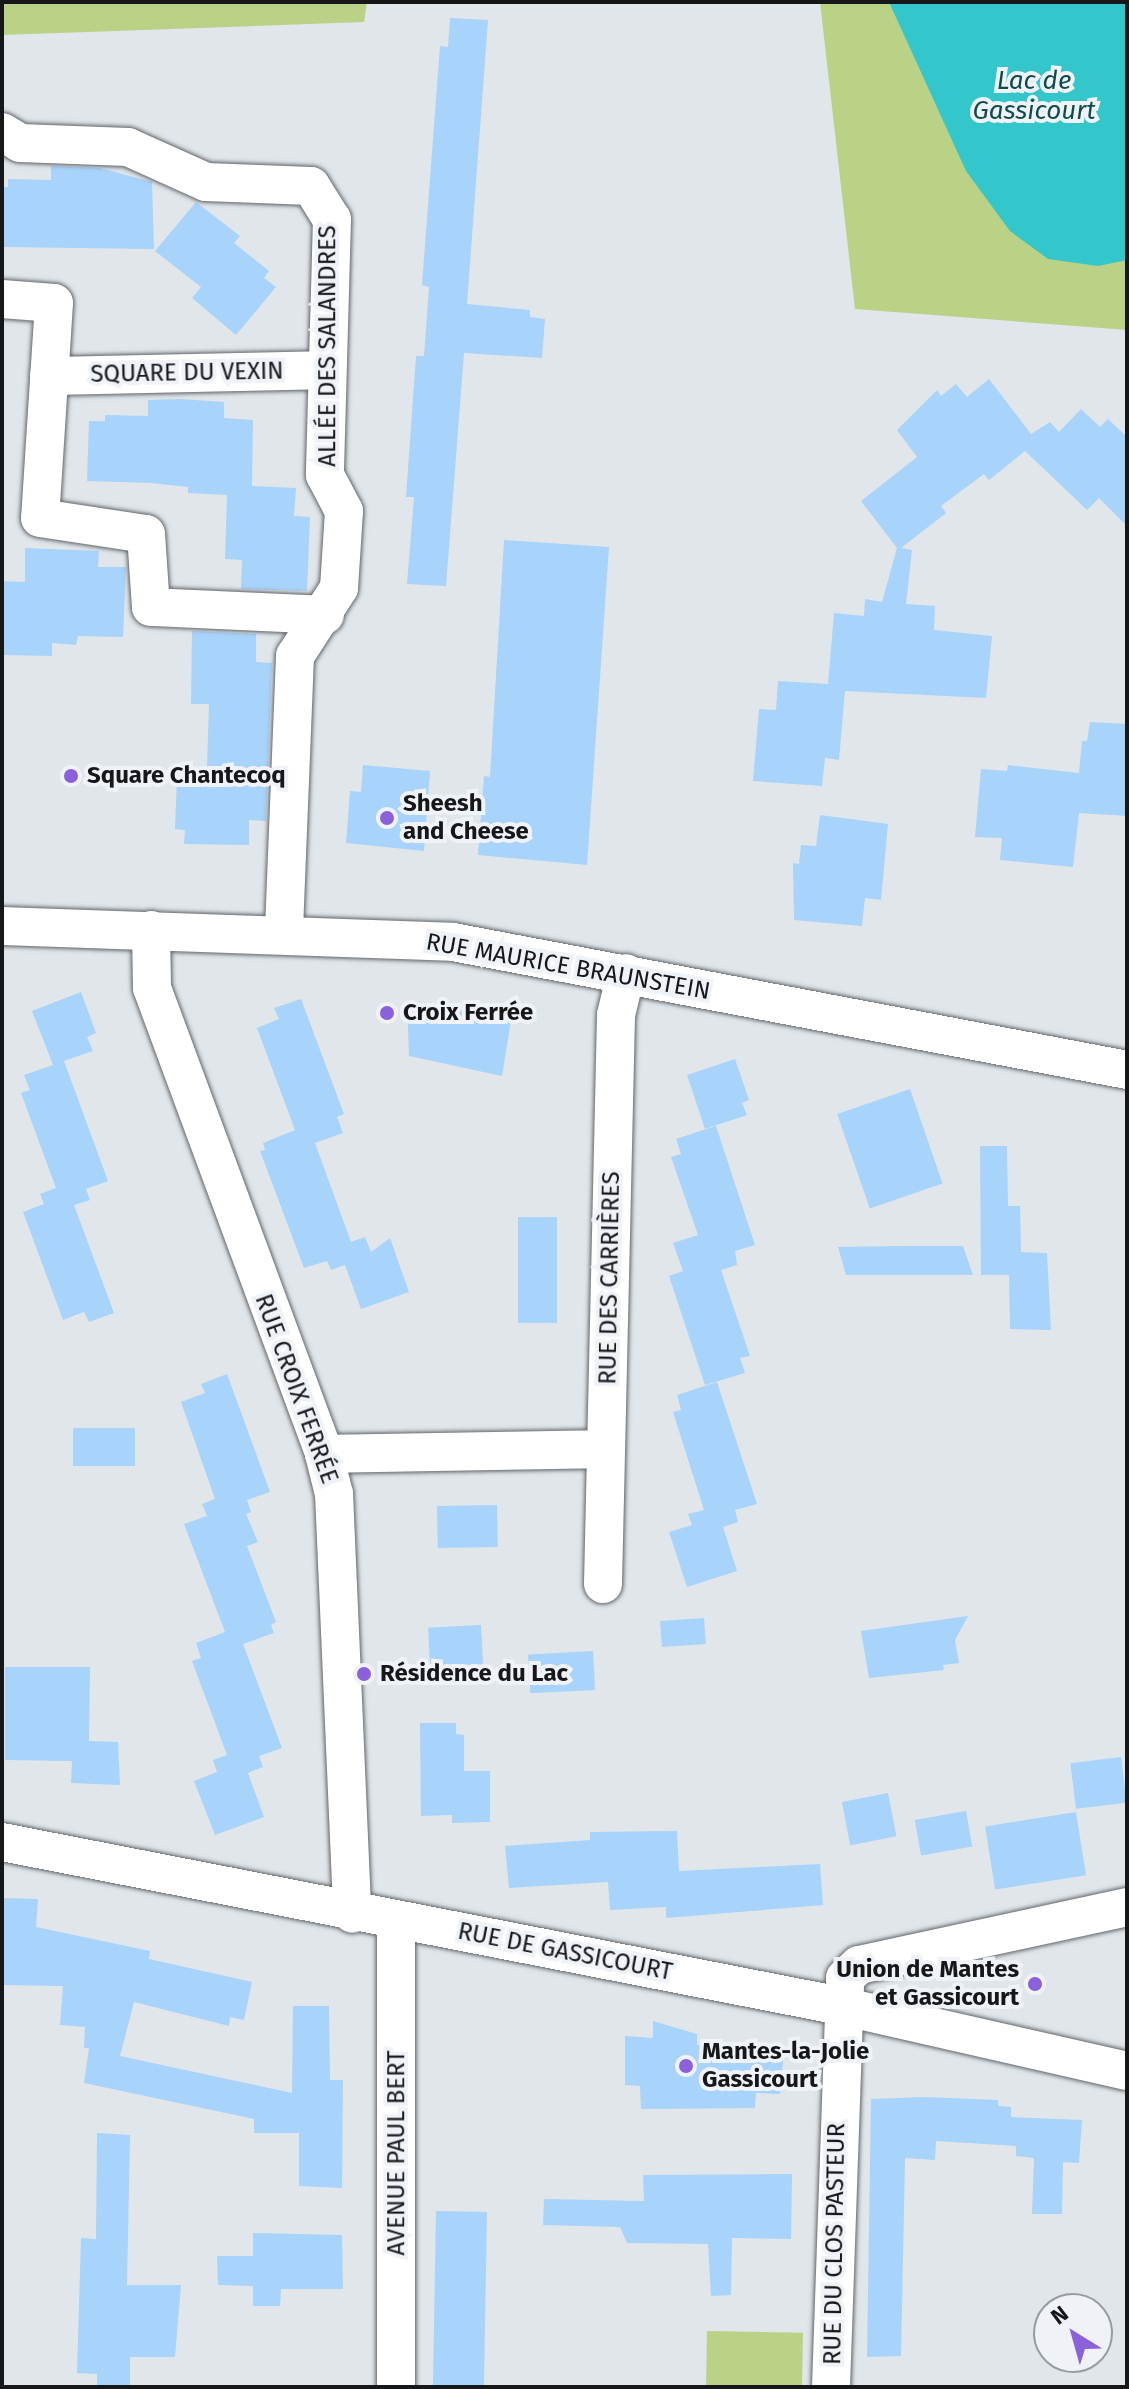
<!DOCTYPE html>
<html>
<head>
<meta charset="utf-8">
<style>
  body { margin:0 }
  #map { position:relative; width:1129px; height:2389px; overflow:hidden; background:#e1e6ea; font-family:"Fira Sans",sans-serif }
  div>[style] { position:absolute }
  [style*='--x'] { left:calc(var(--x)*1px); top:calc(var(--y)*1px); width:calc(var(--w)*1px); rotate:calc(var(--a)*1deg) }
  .green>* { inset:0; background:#b9d286; transform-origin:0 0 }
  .water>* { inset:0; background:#33c6ca }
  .building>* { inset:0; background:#a8d3fa; transform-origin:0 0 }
  .roads { filter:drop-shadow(0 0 2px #62666a) drop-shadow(0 0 2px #62666a) }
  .minor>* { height:38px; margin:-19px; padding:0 19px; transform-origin:19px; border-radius:19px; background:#fff }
  .dots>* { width:22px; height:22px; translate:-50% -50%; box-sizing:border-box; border:4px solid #eff3f8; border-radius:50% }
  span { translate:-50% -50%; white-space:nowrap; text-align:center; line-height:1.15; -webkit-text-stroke:8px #eff3f8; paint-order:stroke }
  .street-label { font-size:24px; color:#161719 }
  .poi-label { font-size:24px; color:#161719; font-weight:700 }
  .left { translate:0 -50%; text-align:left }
  .right { translate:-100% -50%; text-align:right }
  .water-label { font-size:26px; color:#0d4b4d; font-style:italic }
  .frame { position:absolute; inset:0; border:4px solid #161719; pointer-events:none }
  .north { position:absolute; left:1033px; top:2293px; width:80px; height:80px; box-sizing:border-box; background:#eff3f8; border:2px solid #989b9f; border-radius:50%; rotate:323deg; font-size:22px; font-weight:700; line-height:32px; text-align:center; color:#161719 }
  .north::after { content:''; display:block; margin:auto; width:28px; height:36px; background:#8b60db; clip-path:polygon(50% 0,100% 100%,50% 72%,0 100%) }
</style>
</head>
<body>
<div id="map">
  <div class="green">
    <i style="clip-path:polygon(2px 2px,367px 2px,364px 22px,2px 35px)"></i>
    <i style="clip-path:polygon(820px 2px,1127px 2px,1127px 330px,855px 309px)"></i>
    <i style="left:707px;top:2331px;width:96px;height:56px;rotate:1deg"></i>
  </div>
  <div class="water">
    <i style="clip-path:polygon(889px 2px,1127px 2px,1127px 260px,1098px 266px,1048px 259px,1010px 231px,966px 171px)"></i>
  </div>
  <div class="building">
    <i style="clip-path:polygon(450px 18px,488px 20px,467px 304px,530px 310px,530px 317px,545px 319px,542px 358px,464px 353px,446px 586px,407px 584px,414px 497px,406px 497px,416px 356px,424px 356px,429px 287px,422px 285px,440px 46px,448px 47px)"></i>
    <i style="clip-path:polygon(51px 166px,100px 168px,152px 182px,154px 249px,2px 247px,2px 187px,8px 187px,8px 179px,51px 180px)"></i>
    <i style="clip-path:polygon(196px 202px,240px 236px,234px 243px,269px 271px,264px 278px,276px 287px,236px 335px,192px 298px,201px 287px,155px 251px)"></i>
    <i style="clip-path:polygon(989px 379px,1031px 434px,1050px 422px,1059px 432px,1081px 409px,1100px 427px,1108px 419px,1127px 437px,1127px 526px,1099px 498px,1087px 510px,1025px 451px,989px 480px,984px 474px,941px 506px,946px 513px,901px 548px,912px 550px,906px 604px,935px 606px,934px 630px,992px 636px,986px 698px,845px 691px,839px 760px,825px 758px,822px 786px,753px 781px,759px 709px,776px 710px,778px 681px,828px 684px,834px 613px,864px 616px,865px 599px,882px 602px,897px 548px,861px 501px,917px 457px,897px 430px,937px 390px,941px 396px,956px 384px,967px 397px)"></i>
    <i style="clip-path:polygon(180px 399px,224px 402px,224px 418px,253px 420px,252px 486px,296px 488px,294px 516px,310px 517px,307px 591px,241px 589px,242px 560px,225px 559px,227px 495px,188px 493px,188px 487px,151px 483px,87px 481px,89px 421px,105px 421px,105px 415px,148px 416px,148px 400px)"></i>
    <i style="clip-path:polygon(504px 540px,609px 547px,587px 865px,478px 855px,484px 776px,490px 777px)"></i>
    <i style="clip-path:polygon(25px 548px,99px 551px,98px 567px,126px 567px,123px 637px,78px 636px,76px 645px,52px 643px,52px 656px,2px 655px,2px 581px,25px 582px)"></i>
    <i style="clip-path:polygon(192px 631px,256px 634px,256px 662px,272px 663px,266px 821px,249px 820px,249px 845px,184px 844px,185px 830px,175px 829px,177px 778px,186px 778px,186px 767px,207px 767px,209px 704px,191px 704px)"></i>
    <i style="clip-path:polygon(1090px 722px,1127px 724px,1127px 816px,1079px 813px,1073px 867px,1000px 860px,1002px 838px,975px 837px,981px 769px,1007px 771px,1008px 765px,1079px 773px,1082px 741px,1087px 741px)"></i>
    <i style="clip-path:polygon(363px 765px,430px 771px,424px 851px,346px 843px,350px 791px,361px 792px)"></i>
    <i style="clip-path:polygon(820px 815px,888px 824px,881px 900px,865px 898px,862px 926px,794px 920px,793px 863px,799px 864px,801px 845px,816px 846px)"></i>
    <i style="clip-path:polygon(81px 992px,96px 1033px,87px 1037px,93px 1051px,58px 1063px,64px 1061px,108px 1181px,86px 1189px,90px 1200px,74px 1205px,114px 1313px,89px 1322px,84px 1312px,63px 1320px,23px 1212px,44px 1204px,40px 1194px,56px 1188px,21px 1093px,30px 1090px,24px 1075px,53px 1065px,32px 1011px)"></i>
    <i style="clip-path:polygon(301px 999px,344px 1114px,337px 1117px,343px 1133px,315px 1143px,351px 1242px,365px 1237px,371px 1252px,390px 1238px,409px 1292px,361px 1309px,345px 1265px,331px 1270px,327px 1261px,304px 1268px,260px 1151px,265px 1150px,263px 1143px,295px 1130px,257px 1028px,279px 1019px,274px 1008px)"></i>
    <i style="clip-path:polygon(407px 1001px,512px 1014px,502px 1076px,409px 1056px)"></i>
    <i style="clip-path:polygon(735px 1059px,749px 1100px,742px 1103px,747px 1115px,705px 1129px,687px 1075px)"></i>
    <i style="left:910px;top:1089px;width:100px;height:77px;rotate:71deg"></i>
    <i style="clip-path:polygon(716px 1126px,755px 1245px,735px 1251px,737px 1265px,721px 1270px,750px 1356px,740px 1358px,745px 1373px,705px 1385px,669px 1276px,683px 1271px,673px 1243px,698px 1235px,671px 1157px,681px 1154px,676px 1139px)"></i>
    <i style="clip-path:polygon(980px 1146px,1007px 1146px,1008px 1206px,1020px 1206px,1021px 1252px,1047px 1253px,1051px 1330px,1010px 1329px,1009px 1275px,981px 1275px)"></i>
    <i style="left:518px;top:1217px;width:39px;height:106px"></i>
    <i style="clip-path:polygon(900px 1246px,963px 1246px,973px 1275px,846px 1275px,838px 1247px)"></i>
    <i style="clip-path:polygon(227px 1374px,270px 1492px,247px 1500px,251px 1512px,246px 1514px,258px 1542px,247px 1546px,276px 1622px,271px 1625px,274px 1633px,243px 1644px,282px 1748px,259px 1756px,263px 1767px,248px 1773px,264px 1817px,215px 1835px,194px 1781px,217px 1772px,213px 1760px,227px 1755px,192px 1661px,201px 1658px,196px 1643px,225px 1632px,184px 1524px,207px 1516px,202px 1504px,215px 1499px,181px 1402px,205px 1393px,201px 1384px)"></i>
    <i style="clip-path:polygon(717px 1382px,757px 1504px,735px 1510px,738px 1522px,723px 1527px,737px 1571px,687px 1587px,669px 1532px,692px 1525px,688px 1514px,704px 1510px,673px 1412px,681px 1410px,677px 1395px)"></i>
    <i style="left:73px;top:1428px;width:62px;height:38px"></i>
    <i style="left:497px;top:1505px;width:42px;height:60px;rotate:89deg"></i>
    <i style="clip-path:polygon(968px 1616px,955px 1640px,959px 1663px,943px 1665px,944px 1670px,869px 1678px,861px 1631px)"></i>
    <i style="left:704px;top:1618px;width:26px;height:44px;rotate:86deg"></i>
    <i style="left:481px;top:1625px;width:39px;height:53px;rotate:87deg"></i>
    <i style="left:593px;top:1651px;width:39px;height:65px;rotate:87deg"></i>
    <i style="clip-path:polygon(5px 1667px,90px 1667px,89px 1741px,118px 1742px,120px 1785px,71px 1783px,72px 1761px,5px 1760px)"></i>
    <i style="clip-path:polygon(420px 1723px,456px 1723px,456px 1734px,464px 1735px,464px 1771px,490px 1771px,490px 1822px,452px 1823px,452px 1815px,421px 1816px)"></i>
    <i style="left:1121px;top:1757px;width:46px;height:51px;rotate:83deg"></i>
    <i style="left:888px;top:1793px;width:44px;height:47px;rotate:79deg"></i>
    <i style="left:966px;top:1811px;width:36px;height:52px;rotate:80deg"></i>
    <i style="left:1076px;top:1812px;width:64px;height:92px;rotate:81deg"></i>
    <i style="clip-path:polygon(677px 1831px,679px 1871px,820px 1864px,823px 1905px,666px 1918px,666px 1907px,610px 1910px,608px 1882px,509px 1888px,505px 1846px,590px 1840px,590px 1832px)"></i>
    <i style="clip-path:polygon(2px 1898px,38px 1899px,36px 1927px,150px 1951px,149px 1959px,252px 1982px,244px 2020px,230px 2017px,229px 2026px,134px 2002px,120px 2056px,292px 2093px,293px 2006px,329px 2006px,330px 2080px,343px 2080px,342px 2188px,299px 2186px,299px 2133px,254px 2133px,254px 2119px,84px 2083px,89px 2048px,84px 2048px,85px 2027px,60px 2025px,63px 1986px,2px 1985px)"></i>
    <i style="clip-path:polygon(653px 2021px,697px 2034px,697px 2045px,784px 2050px,780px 2094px,756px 2093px,755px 2108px,641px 2109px,640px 2086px,625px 2085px,625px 2036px,653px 2038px)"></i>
    <i style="clip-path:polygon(924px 2097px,998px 2100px,998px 2106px,1011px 2107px,1011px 2117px,1082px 2120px,1079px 2163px,1063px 2162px,1062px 2214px,1032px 2214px,1034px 2158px,1016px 2156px,1016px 2146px,936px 2141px,935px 2160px,905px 2158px,901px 2356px,867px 2357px,871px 2099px)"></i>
    <i style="clip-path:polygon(97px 2133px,130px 2135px,127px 2285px,181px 2285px,175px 2357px,130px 2357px,130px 2387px,97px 2387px,97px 2374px,77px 2373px,81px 2238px,96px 2239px)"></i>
    <i style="clip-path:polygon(792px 2174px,791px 2239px,732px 2238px,731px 2295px,711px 2296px,708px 2244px,627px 2243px,620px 2227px,543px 2225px,544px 2199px,644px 2201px,643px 2175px)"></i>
    <i style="left:436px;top:2211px;width:51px;height:176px;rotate:1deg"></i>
    <i style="clip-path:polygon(253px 2233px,342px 2235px,343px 2289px,281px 2289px,280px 2306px,253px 2306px,253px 2286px,218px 2285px,217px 2256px,253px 2256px)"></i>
  </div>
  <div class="roads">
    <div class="minor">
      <i style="--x:2;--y:132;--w:21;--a:31"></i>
      <i style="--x:20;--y:143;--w:108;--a:2.1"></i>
      <i style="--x:128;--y:147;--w:85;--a:24.2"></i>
      <i style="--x:206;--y:182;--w:105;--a:2.2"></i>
      <i style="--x:311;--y:186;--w:39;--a:58"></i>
      <i style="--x:332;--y:219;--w:256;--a:91.6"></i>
      <i style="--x:325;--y:475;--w:41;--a:62.2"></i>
      <i style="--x:344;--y:511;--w:77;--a:93.7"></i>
      <i style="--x:339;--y:588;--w:81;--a:122.9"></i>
      <i style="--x:295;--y:656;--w:279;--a:92.3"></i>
      <i style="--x:2;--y:299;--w:52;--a:4.4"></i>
      <i style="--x:54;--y:303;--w:215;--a:93.7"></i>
      <i style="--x:40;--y:518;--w:107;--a:8.6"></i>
      <i style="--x:146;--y:534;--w:73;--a:86.1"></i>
      <i style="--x:151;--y:607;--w:174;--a:2.6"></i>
      <i style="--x:49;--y:376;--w:276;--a:-1.2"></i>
      <i style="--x:2;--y:926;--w:451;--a:2"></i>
      <i style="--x:453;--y:942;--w:686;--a:10.75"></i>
      <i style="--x:151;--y:930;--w:58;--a:89"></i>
      <i style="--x:152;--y:988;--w:497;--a:69.7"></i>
      <i style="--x:324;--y:1454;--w:41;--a:76"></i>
      <i style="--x:334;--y:1494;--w:420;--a:87.5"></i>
      <i style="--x:324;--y:1454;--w:282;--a:-1"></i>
      <i style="--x:603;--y:1584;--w:569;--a:-88.69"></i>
      <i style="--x:616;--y:1015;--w:43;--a:-76.6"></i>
      <i style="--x:2;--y:1842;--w:855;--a:11.06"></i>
      <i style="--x:841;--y:2006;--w:293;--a:12.8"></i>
      <i style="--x:396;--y:1920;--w:467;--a:90"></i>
      <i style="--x:831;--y:2387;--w:409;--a:-88"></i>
      <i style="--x:845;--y:1978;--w:19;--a:-43"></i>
      <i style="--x:859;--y:1965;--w:274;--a:-12.2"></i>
    </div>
  </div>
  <div class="dots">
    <i style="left:71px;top:776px;background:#8b60db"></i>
    <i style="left:387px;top:818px;background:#8b60db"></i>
    <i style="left:387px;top:1013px;background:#8b60db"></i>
    <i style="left:364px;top:1674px;background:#8b60db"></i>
    <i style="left:1035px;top:1984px;background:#8b60db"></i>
    <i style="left:686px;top:2066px;background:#8b60db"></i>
  </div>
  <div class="street-label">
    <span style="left:328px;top:346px;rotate:-90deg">ALLÉE DES SALANDRES</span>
    <span style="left:187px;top:373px;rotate:-1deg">SQUARE DU VEXIN</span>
    <span style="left:568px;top:967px;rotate:10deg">RUE MAURICE BRAUNSTEIN</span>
    <span style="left:610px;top:1278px;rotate:-89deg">RUE DES CARRIÈRES</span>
    <span style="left:296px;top:1389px;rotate:70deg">RUE CROIX FERRÉE</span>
    <span style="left:565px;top:1952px;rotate:11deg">RUE DE GASSICOURT</span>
    <span style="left:397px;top:2153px;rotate:-90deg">AVENUE PAUL BERT</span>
    <span style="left:835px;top:2244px;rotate:-89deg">RUE DU CLOS PASTEUR</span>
  </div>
  <div class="poi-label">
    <span class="left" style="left:87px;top:776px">Square Chantecoq</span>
    <span class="left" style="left:403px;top:818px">Sheesh<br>and Cheese</span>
    <span class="left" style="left:403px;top:1013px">Croix Ferrée</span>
    <span class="left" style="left:380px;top:1674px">Résidence du Lac</span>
    <span class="right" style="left:1019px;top:1984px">Union de Mantes<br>et Gassicourt</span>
    <span class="left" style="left:702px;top:2066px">Mantes-la-Jolie<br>Gassicourt</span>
  </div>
  <div class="water-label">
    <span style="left:1034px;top:96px">Lac de<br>Gassicourt</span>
  </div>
  <div class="frame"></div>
  <div class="north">N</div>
</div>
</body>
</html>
